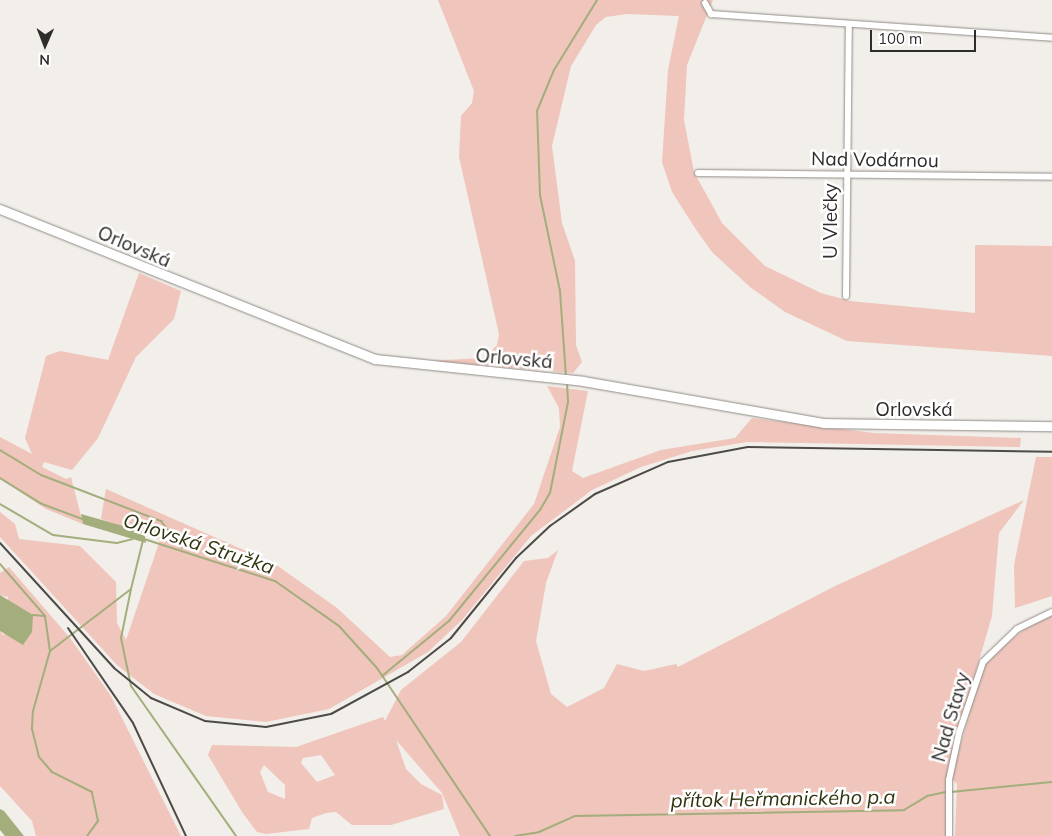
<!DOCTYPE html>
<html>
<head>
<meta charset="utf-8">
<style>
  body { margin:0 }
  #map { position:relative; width:1052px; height:836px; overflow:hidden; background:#f2eee9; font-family:Mulish,sans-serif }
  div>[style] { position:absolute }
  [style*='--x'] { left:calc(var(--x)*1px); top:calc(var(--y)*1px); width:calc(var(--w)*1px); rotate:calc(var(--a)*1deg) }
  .green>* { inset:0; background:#efc5bc }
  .water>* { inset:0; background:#a4ad7c }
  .stream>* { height:2px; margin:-1px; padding:0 1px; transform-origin:1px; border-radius:1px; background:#a4ad7c }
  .roads { filter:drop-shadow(0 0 1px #8f8b86) drop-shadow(0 0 1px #8f8b86) }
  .minor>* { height:6px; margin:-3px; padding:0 3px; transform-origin:3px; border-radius:3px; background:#fff }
  .secondary>* { height:9px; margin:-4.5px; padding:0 4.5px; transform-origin:4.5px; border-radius:4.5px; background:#fff }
  .rail>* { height:2px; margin:-1px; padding:0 1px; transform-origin:1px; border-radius:1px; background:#4d4b48 }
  span { translate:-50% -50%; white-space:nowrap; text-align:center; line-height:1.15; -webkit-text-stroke:5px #fff; paint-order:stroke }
  .street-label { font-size:19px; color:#2f2d2b }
  .water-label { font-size:20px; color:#30350f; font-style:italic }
  .north { position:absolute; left:20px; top:20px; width:50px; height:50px; -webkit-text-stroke:4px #fff; paint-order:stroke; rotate:181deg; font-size:14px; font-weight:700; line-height:20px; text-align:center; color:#2f2d2b }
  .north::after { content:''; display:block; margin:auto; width:18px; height:22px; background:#2f2d2b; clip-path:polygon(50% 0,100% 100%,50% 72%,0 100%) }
  .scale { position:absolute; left:870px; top:30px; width:106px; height:22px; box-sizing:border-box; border:2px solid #2f2d2b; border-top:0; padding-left:6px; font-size:15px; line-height:18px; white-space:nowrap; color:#2f2d2b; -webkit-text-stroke:4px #fff; paint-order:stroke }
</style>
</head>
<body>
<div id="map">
  <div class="green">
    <i style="clip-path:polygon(438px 0,713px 0,687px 65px,684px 120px,694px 172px,722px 223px,765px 266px,821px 293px,850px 301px,975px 313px,975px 245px,1052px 246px,1052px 356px,847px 341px,785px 312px,750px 287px,712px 252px,697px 231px,672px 192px,662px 162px,668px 70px,679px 16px,627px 14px,606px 17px,596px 25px,571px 66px,552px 146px,562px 223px,575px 261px,576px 345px,582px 362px,573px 373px,426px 361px,484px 358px,497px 345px,499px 334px,459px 157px,461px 116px,472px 103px,474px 91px)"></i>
    <i style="clip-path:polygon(139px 273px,181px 291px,174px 319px,136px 357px,98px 438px,72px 470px,44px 462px,42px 467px,66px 479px,71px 477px,83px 524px,46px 509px,0 479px,0 437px,32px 454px,25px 438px,46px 356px,60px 351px,108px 360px)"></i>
    <i style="clip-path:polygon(547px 386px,588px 391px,572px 471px,583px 478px,661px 450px,735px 438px,752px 418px,874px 433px,1021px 438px,1020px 447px,747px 442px,692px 451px,641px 467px,592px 490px,531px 536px,462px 620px,428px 652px,329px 709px,266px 722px,206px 716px,154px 694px,117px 665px,0 537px,0 512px,15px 524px,19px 539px,80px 546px,116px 582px,117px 623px,126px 640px,160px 540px,101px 519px,106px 489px,275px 564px,337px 608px,390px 657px,402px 655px,446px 616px,534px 504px,560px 427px,559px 408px)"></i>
    <i style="clip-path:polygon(1036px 457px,1052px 457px,1052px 596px,1015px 608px,1014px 565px)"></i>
    <i style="clip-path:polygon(evenodd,1024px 500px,999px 533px,992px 616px,958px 732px,948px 789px,948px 836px,460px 836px,442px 793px,396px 740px,406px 769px,421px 784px,442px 795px,444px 809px,391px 825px,352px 825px,336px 812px,326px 813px,312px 818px,309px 829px,266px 834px,257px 832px,242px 812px,208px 755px,212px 745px,296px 747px,383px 717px,385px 721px,401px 690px,461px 642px,524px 561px,548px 558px,558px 550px,546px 583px,536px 641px,551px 694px,567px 707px,604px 688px,617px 664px,644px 671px,676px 664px,678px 667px,835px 586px,1024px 500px,321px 755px,335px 775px,317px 782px,301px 763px,303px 758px,321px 755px,1024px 500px,264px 765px,285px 785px,285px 799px,268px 792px,260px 772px,264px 765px)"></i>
    <i style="clip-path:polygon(9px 567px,70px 638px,111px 696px,181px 836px,36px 836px,32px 821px,0 786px,0 631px,4px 636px,8px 597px,0 595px,0 573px)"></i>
    <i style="clip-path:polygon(1052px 614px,1052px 836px,955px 836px,957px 784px,951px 778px,984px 662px,1028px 626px)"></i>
  </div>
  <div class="water">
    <i style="clip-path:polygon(81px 514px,144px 532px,146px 543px,83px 524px)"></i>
    <i style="clip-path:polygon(0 595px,33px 615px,32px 632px,23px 645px,0 631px)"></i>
    <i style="clip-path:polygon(0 809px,4px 811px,24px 836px,5px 836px,0 830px)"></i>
  </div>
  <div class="stream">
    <i style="--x:566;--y:377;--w:86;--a:-94"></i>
    <i style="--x:560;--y:291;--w:98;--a:-101.8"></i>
    <i style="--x:540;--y:195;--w:84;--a:-92"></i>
    <i style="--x:537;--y:111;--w:44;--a:-67.5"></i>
    <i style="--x:554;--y:70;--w:82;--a:-58.4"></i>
    <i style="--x:0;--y:450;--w:48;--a:31.4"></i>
    <i style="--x:41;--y:475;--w:129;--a:21"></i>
    <i style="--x:161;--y:521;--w:34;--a:53"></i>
    <i style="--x:0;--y:478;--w:49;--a:31.8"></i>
    <i style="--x:42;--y:504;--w:46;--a:20.4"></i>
    <i style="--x:0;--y:504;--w:61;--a:30.3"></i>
    <i style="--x:53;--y:535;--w:64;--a:7.1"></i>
    <i style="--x:117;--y:543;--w:16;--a:-14"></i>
    <i style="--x:144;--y:539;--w:138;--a:17.8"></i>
    <i style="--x:275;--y:581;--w:78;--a:35.1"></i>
    <i style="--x:339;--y:626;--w:57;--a:47.9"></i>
    <i style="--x:377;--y:668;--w:202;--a:56.1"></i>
    <i style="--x:0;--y:564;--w:69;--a:49.1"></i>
    <i style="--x:45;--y:616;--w:34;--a:82"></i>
    <i style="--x:131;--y:589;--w:50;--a:101.5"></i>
    <i style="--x:121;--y:638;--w:49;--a:78.2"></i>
    <i style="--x:131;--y:686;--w:183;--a:55"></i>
    <i style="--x:33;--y:615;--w:12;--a:5"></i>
    <i style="--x:382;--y:676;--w:87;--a:-39.4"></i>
    <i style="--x:449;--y:621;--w:144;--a:-50.7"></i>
    <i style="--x:540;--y:510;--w:20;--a:-60"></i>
    <i style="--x:550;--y:493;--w:93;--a:-78.8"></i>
    <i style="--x:568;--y:402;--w:21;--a:-93"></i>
    <i style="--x:951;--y:792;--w:101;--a:-5.7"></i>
    <i style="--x:87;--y:836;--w:19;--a:-54"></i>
    <i style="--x:98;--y:821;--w:30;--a:-102"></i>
    <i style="--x:92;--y:792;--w:45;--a:-153.4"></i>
    <i style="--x:52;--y:772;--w:20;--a:-131"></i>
    <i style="--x:39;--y:757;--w:30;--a:-104"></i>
    <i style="--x:32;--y:728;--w:17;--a:-87"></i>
    <i style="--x:33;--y:711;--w:62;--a:-74.2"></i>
    <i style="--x:50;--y:651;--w:102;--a:-37.4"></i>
    <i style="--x:131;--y:589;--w:50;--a:-76.2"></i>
    <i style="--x:515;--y:836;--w:24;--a:-9"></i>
    <i style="--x:539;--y:832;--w:39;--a:-24"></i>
    <i style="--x:575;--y:816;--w:329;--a:-1"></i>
    <i style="--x:904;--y:810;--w:27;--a:-31"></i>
    <i style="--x:927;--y:796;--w:19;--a:-12"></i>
  </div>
  <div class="roads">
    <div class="minor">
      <i style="--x:705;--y:3;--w:13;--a:61"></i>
      <i style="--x:711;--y:14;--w:342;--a:4"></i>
      <i style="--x:698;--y:173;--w:354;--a:0.6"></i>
      <i style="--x:846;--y:296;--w:269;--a:-89.4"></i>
      <i style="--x:949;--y:836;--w:56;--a:-90"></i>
      <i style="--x:949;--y:780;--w:48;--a:-78"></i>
      <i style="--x:959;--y:733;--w:75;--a:-71.3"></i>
      <i style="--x:983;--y:662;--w:47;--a:-44.1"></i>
      <i style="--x:1017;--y:629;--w:39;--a:-26"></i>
    </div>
    <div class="secondary">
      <i style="--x:0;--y:209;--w:404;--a:21.8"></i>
      <i style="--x:375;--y:359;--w:209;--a:6"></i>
      <i style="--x:583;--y:381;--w:245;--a:9.9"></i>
      <i style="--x:824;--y:423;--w:228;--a:0.8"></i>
    </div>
  </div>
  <div class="rail">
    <i style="--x:0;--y:543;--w:169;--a:47.6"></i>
    <i style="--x:114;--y:668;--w:48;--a:39"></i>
    <i style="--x:151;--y:698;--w:59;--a:23.1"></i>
    <i style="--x:205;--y:721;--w:61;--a:5.6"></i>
    <i style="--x:266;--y:727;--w:66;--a:-11.3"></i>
    <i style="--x:331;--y:714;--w:88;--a:-28.6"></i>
    <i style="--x:408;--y:672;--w:55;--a:-38.3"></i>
    <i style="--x:451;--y:638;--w:103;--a:-50.9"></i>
    <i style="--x:516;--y:558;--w:47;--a:-43.3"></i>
    <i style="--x:550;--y:526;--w:55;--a:-35.4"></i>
    <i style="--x:595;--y:494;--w:80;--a:-23.7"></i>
    <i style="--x:668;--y:462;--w:81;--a:-10.6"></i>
    <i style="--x:748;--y:447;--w:304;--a:0.9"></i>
    <i style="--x:68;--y:628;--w:115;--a:55.6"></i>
    <i style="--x:133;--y:723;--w:125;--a:64.9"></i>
  </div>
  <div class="street-label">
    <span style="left:875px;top:160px;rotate:1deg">Nad Vodárnou</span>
    <span style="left:831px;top:221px;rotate:-90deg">U Vlečky</span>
    <span style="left:134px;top:247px;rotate:23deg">Orlovská</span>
    <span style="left:514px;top:359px;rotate:5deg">Orlovská</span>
    <span style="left:914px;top:410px">Orlovská</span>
    <span style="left:951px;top:717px;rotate:-74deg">Nad Stavy</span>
  </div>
  <div class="water-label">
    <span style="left:199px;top:543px;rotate:18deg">Orlovská Stružka</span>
    <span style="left:783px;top:798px;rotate:-1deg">přítok Heřmanického p.a</span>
  </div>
  <div class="north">N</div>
  <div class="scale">100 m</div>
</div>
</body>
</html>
